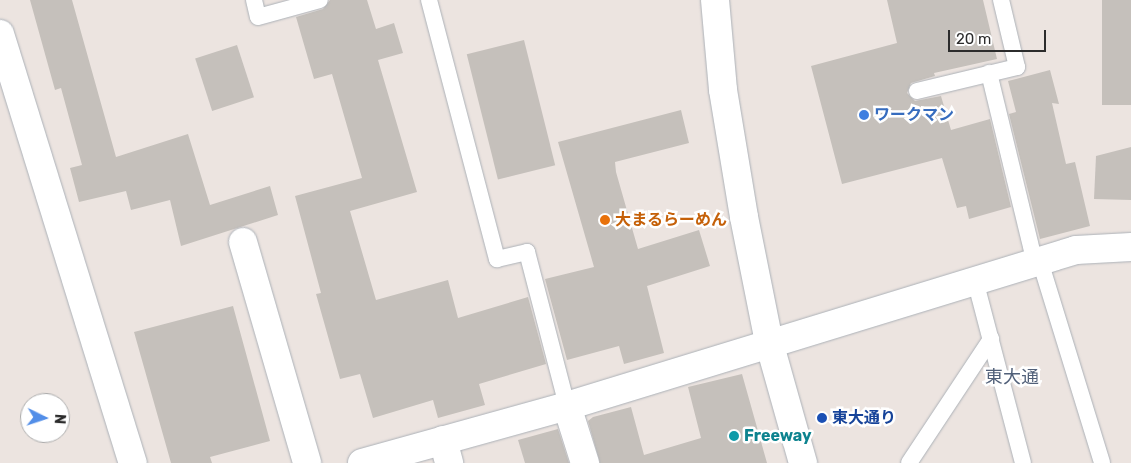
<!DOCTYPE html>
<html>
<head>
<meta charset="utf-8">
<style>
  body { margin:0 }
  #map { position:relative; width:1131px; height:463px; overflow:hidden; background:#ece4e0; font-family:Rubik,"Noto Sans JP",sans-serif }
  div>[style] { position:absolute }
  [style*='--x'] { left:calc(var(--x)*1px); top:calc(var(--y)*1px); width:calc(var(--w)*1px); rotate:calc(var(--a)*1deg) }
  .building>* { inset:0; background:#c5c0bb; transform-origin:0 0 }
  .roads { filter:drop-shadow(0 0 1px #acb1b7) drop-shadow(0 0 1px #acb1b7) }
  .service>* { height:16px; margin:-8px; padding:0 8px; transform-origin:8px; border-radius:8px; background:#fff }
  .minor>* { height:28px; margin:-14px; padding:0 14px; transform-origin:14px; border-radius:14px; background:#fff }
  .tertiary>* { height:28px; margin:-14px; padding:0 14px; transform-origin:14px; border-radius:14px; background:#fff }
  .dots>* { width:14px; height:14px; translate:-50% -50%; box-sizing:border-box; border:2px solid #fff; border-radius:50% }
  span { translate:-50% -50%; white-space:nowrap; text-align:center; line-height:1.15; -webkit-text-stroke:5px #fff; paint-order:stroke }
  .shop-label { font-size:16px; color:#366cbe; font-weight:700 }
  .left { translate:0 -50%; text-align:left }
  .food-label { font-size:16px; color:#c56008; font-weight:700 }
  .transit-label { font-size:16px; color:#164399; font-weight:700 }
  .culture-label { font-size:16px; color:#0d838f; font-weight:700 }
  .neighbourhood-label { font-size:18px; color:#516079 }
  .north { position:absolute; left:20px; top:393px; width:50px; height:50px; box-sizing:border-box; background:#fff; border:1px solid #ababab; border-radius:50%; rotate:94deg; font-size:14px; font-weight:700; line-height:20px; text-align:center; color:#2c2c2c }
  .north::after { content:''; display:block; margin:auto; width:18px; height:22px; background:#528ee8; clip-path:polygon(50% 0,100% 100%,50% 72%,0 100%) }
  .scale { position:absolute; left:948px; top:30px; width:98px; height:22px; box-sizing:border-box; border:2px solid #2c2c2c; border-top:0; padding-left:6px; font-size:15px; line-height:18px; white-space:nowrap; color:#2c2c2c; -webkit-text-stroke:4px #fff; paint-order:stroke }
</style>
</head>
<body>
<div id="map">
  <div class="building">
    <i style="clip-path:polygon(30px 0,72px 0,116px 157px,188px 134px,210px 205px,270px 186px,278px 215px,181px 246px,170px 200px,131px 210px,126px 191px,79px 202px,70px 168px,82px 165px,61px 88px,55px 90px)"></i>
    <i style="clip-path:polygon(330px 0,367px 0,376px 29px,394px 23px,403px 53px,378px 60px,417px 192px,350px 211px,376px 300px,448px 280px,458px 318px,528px 297px,546px 364px,479px 384px,485px 405px,438px 418px,433px 400px,373px 418px,360px 374px,340px 379px,316px 294px,321px 293px,295px 196px,362px 178px,332px 74px,314px 79px,296px 17px,323px 9px)"></i>
    <i style="clip-path:polygon(887px 0,983px 0,997px 59px,934px 73px,935px 76px,911px 83px,907px 93px,915px 101px,941px 96px,951px 130px,990px 119px,1011px 207px,969px 219px,966px 206px,957px 208px,942px 158px,842px 184px,811px 66px,897px 43px)"></i>
    <i style="left:1102px;top:0;width:29px;height:105px"></i>
    <i style="left:524px;top:40px;width:129px;height:59px;rotate:76deg"></i>
    <i style="left:237px;top:45px;width:55px;height:44px;rotate:72deg"></i>
    <i style="clip-path:polygon(1050px 70px,1059px 104px,1052px 103px,1066px 164px,1075px 162px,1090px 226px,1040px 239px,1009px 114px,1016px 112px,1008px 81px)"></i>
    <i style="clip-path:polygon(681px 110px,689px 143px,615px 162px,616px 172px,638px 249px,699px 230px,710px 266px,647px 286px,664px 353px,624px 364px,619px 346px,567px 360px,545px 279px,594px 267px,558px 142px)"></i>
    <i style="clip-path:polygon(1131px 147px,1131px 200px,1094px 199px,1096px 156px)"></i>
    <i style="clip-path:polygon(233px 306px,270px 441px,210px 457px,212px 463px,171px 463px,134px 332px)"></i>
    <i style="clip-path:polygon(742px 374px,767px 463px,600px 463px,588px 421px,593px 417px,631px 407px,644px 455px,701px 438px,688px 387px)"></i>
    <i style="clip-path:polygon(558px 429px,569px 463px,525px 463px,518px 440px)"></i>
  </div>
  <div class="roads">
    <div class="service">
      <i style="--x:254;--y:0;--w:17;--a:77"></i>
      <i style="--x:258;--y:17;--w:64;--a:-15.3"></i>
      <i style="--x:429;--y:0;--w:268;--a:75.3"></i>
      <i style="--x:497;--y:259;--w:31;--a:-13"></i>
      <i style="--x:527;--y:252;--w:159;--a:75.4"></i>
      <i style="--x:989;--y:73;--w:195;--a:76.4"></i>
      <i style="--x:917;--y:91;--w:103;--a:-13.5"></i>
      <i style="--x:1017;--y:67;--w:69;--a:-103.4"></i>
      <i style="--x:1040;--y:261;--w:211;--a:72.9"></i>
      <i style="--x:975;--y:280;--w:189;--a:75.3"></i>
      <i style="--x:909;--y:463;--w:149;--a:-56.5"></i>
    </div>
    <div class="minor">
      <i style="--x:243;--y:242;--w:230;--a:73.8"></i>
      <i style="--x:567;--y:406;--w:60;--a:72.5"></i>
      <i style="--x:443;--y:440;--w:24;--a:75"></i>
      <i style="--x:362;--y:463;--w:213;--a:-15.5"></i>
      <i style="--x:567;--y:406;--w:532;--a:-17.04"></i>
      <i style="--x:1076;--y:250;--w:55;--a:-3.1"></i>
    </div>
    <div class="tertiary">
      <i style="--x:715;--y:0;--w:90;--a:84.9"></i>
      <i style="--x:723;--y:90;--w:129;--a:80.6"></i>
      <i style="--x:744;--y:217;--w:127;--a:78.7"></i>
      <i style="--x:769;--y:342;--w:126;--a:74.3"></i>
      <i style="--x:0;--y:34;--w:449;--a:72.8"></i>
    </div>
  </div>
  <div class="dots">
    <i style="left:864px;top:115px;background:#3f7fe0"></i>
    <i style="left:605px;top:220px;background:#e8710a"></i>
    <i style="left:822px;top:418px;background:#1a4fb4"></i>
    <i style="left:734px;top:436px;background:#0f9aa8"></i>
  </div>
  <div class="shop-label">
    <span class="left" style="left:874px;top:115px">ワークマン</span>
  </div>
  <div class="food-label">
    <span class="left" style="left:615px;top:220px">大まるらーめん</span>
  </div>
  <div class="transit-label">
    <span class="left" style="left:832px;top:418px">東大通り</span>
  </div>
  <div class="culture-label">
    <span class="left" style="left:744px;top:436px">Freeway</span>
  </div>
  <div class="neighbourhood-label">
    <span style="left:1012px;top:377px">東大通</span>
  </div>
  <div class="north">N</div>
  <div class="scale">20 m</div>
</div>
</body>
</html>
